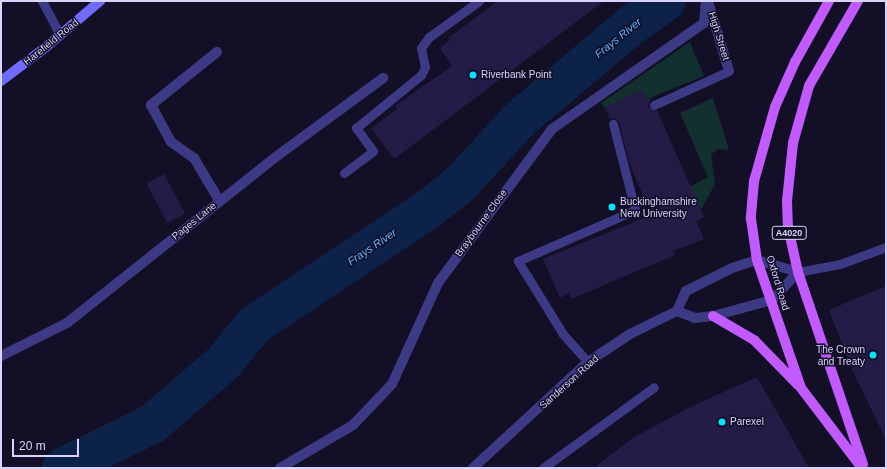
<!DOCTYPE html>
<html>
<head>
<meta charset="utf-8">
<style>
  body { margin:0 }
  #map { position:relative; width:887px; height:469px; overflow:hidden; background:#130f26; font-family:Helvetica,sans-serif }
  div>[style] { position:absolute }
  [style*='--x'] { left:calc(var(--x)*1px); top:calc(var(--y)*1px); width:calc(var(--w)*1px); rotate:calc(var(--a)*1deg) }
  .green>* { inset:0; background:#12302f }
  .water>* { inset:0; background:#0c2248 }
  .river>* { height:40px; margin:-20px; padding:0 20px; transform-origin:20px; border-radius:20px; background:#0c2248 }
  .building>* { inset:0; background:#241b47; transform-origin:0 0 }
  .lane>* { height:9px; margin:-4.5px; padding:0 4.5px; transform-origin:4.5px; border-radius:4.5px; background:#3d3a85 }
  .street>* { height:10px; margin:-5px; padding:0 5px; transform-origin:5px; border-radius:5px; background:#3d3a85 }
  .secondary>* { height:10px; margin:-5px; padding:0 5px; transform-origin:5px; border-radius:5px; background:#6f6bff }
  .primary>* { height:10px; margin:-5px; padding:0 5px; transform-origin:5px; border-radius:5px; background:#c25bff }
  .dots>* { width:11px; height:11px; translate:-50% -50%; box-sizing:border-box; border:2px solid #130f26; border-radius:50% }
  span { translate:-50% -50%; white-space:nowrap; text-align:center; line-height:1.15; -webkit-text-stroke:3px #130f26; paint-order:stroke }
  .shield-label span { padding:1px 3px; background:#130f26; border:1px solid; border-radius:3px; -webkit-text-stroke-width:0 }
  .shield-label { font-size:9px; color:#d9d4ff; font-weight:700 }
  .street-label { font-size:10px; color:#d9d4ff }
  .poi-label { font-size:10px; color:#d9d4ff }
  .left { translate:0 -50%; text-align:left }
  .right { translate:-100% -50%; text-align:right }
  .water-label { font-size:11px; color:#62b6ff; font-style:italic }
  .frame { position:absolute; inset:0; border:2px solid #d9d4ff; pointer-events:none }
  .scale { position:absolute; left:12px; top:439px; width:67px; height:18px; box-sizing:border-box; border:2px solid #d9d4ff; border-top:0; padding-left:5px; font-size:12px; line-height:14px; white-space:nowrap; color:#d9d4ff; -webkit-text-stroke:3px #130f26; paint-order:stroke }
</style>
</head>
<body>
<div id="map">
  <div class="green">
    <i style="clip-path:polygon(690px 42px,704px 76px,647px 99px,642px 90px,605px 108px,601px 103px)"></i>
    <i style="clip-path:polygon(713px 98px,729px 150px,717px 149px,711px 155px,715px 184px,701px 210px,690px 187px,708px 177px,680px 113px)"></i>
  </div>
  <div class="water">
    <i style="clip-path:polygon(645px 1px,672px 1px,677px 7px,640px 32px,625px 15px)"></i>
  </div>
  <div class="river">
    <i style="--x:62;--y:468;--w:100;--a:-26.1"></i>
    <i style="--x:152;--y:424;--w:95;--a:-40.7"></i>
    <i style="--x:224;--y:362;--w:48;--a:-51"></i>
    <i style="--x:254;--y:325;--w:211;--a:-33.6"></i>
    <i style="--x:430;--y:208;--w:38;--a:-39"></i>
    <i style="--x:460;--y:184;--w:88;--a:-47.3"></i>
    <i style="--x:520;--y:119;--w:148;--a:-40.1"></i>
    <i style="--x:633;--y:24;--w:40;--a:-34.9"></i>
  </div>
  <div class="building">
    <i style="clip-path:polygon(498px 1px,604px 1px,394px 159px,371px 128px,397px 109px,395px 106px,452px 66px,440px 48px,450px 40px,448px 38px)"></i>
    <i style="clip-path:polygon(642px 90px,647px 99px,651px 98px,648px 107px,657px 110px,704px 217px,696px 221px,704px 239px,673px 251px,675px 255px,571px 299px,569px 293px,560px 298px,543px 259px,651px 215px,629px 162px,619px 122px,615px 118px,610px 119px,605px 108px)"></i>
    <i style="left:164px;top:174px;width:45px;height:20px;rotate:62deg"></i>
    <i style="clip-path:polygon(886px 286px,886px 440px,850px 365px,829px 310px)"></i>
    <i style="clip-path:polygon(757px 377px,809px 468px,594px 468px,631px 439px,692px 406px)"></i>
  </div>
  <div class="lane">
    <i style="--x:42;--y:1;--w:38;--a:62"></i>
    <i style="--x:654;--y:105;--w:82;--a:-24.4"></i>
    <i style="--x:344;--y:173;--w:36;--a:-37"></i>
    <i style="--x:373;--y:151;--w:29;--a:-126"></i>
    <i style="--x:356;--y:128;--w:84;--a:-39.2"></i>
    <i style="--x:421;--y:75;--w:9;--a:-63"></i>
    <i style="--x:425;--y:67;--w:19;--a:-102"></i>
    <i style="--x:421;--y:48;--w:14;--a:-54"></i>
    <i style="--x:429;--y:37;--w:62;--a:-35.8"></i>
    <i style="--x:798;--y:272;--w:43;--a:-10.8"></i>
    <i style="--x:840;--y:264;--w:49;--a:-20.3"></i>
    <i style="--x:588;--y:362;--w:38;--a:-132"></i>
    <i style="--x:563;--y:334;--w:86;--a:-121.7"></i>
    <i style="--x:518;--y:261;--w:128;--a:-23.6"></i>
    <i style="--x:635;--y:210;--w:89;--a:-104.3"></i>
    <i style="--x:543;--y:468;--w:137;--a:-36.1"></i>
  </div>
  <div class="street">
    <i style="--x:708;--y:1;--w:73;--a:73.3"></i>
    <i style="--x:217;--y:52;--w:85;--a:141.2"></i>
    <i style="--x:151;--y:105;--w:42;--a:61.6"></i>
    <i style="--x:171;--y:142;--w:28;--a:35"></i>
    <i style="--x:194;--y:158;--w:49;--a:59.2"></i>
    <i style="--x:757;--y:260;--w:43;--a:16.3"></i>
    <i style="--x:798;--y:272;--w:38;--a:133"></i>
    <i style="--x:772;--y:300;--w:61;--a:164.8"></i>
    <i style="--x:713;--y:316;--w:18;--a:174"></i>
    <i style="--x:695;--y:318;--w:19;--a:-159"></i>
    <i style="--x:677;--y:311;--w:22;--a:-66"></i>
    <i style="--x:686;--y:291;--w:51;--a:-26.6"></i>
    <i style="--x:732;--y:268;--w:26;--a:-18"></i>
    <i style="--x:1;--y:356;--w:74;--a:-26.6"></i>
    <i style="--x:67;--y:323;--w:268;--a:-38.5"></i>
    <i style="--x:277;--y:156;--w:132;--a:-36.3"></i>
    <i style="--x:280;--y:468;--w:85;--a:-30.5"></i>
    <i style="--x:353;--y:425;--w:57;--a:-46.4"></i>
    <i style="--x:392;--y:384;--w:111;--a:-65.5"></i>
    <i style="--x:438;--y:283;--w:192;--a:-53.5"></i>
    <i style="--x:552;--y:129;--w:185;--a:-34.9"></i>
    <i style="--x:704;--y:23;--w:22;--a:-85"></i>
    <i style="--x:473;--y:468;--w:156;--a:-42.7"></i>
    <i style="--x:588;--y:362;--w:50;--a:-33.7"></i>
    <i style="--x:630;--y:334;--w:52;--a:-26.1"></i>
  </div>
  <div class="secondary">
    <i style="--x:1;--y:81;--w:56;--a:-37.1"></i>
    <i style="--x:46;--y:47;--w:71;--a:-40.4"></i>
  </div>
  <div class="primary">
    <i style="--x:829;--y:1;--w:70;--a:119.1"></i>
    <i style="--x:795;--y:62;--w:49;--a:114"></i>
    <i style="--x:775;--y:107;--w:77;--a:105.8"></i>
    <i style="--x:754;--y:181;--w:38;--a:95"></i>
    <i style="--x:751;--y:219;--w:41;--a:81.7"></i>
    <i style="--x:757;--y:260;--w:135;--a:71"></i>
    <i style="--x:801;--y:388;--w:101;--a:52.7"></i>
    <i style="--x:858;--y:1;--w:98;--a:120"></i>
    <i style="--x:809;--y:86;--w:59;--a:105.7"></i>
    <i style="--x:793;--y:143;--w:58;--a:95.9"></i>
    <i style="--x:787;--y:201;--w:26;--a:88"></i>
    <i style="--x:788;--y:227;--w:46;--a:77.5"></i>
    <i style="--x:798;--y:272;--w:203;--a:71.3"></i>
    <i style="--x:713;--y:316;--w:48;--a:30.3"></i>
    <i style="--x:754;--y:340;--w:63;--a:45.6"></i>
  </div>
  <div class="dots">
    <i style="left:473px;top:75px;background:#00e5ff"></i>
    <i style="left:612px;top:207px;background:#00e5ff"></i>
    <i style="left:873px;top:355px;background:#00e5ff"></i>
    <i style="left:722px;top:422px;background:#00e5ff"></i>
  </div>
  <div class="shield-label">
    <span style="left:789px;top:233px">A4020</span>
  </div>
  <div class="street-label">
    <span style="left:719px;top:36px;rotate:73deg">High Street</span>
    <span style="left:51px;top:42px;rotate:-39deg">Harefield Road</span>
    <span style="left:194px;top:221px;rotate:-39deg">Pages Lane</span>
    <span style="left:481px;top:223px;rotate:-54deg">Braybourne Close</span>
    <span style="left:778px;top:283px;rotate:73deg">Oxford Road</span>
    <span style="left:569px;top:382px;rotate:-42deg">Sanderson Road</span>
  </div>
  <div class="poi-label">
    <span class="left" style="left:481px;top:75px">Riverbank Point</span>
    <span class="left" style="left:620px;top:207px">Buckinghamshire<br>New University</span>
    <span class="right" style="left:865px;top:355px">The Crown<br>and Treaty</span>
    <span class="left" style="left:730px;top:422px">Parexel</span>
  </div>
  <div class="water-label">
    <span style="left:618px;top:38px;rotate:-39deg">Frays River</span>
    <span style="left:372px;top:247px;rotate:-34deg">Frays River</span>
  </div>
  <div class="frame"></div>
  <div class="scale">20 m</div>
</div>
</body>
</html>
